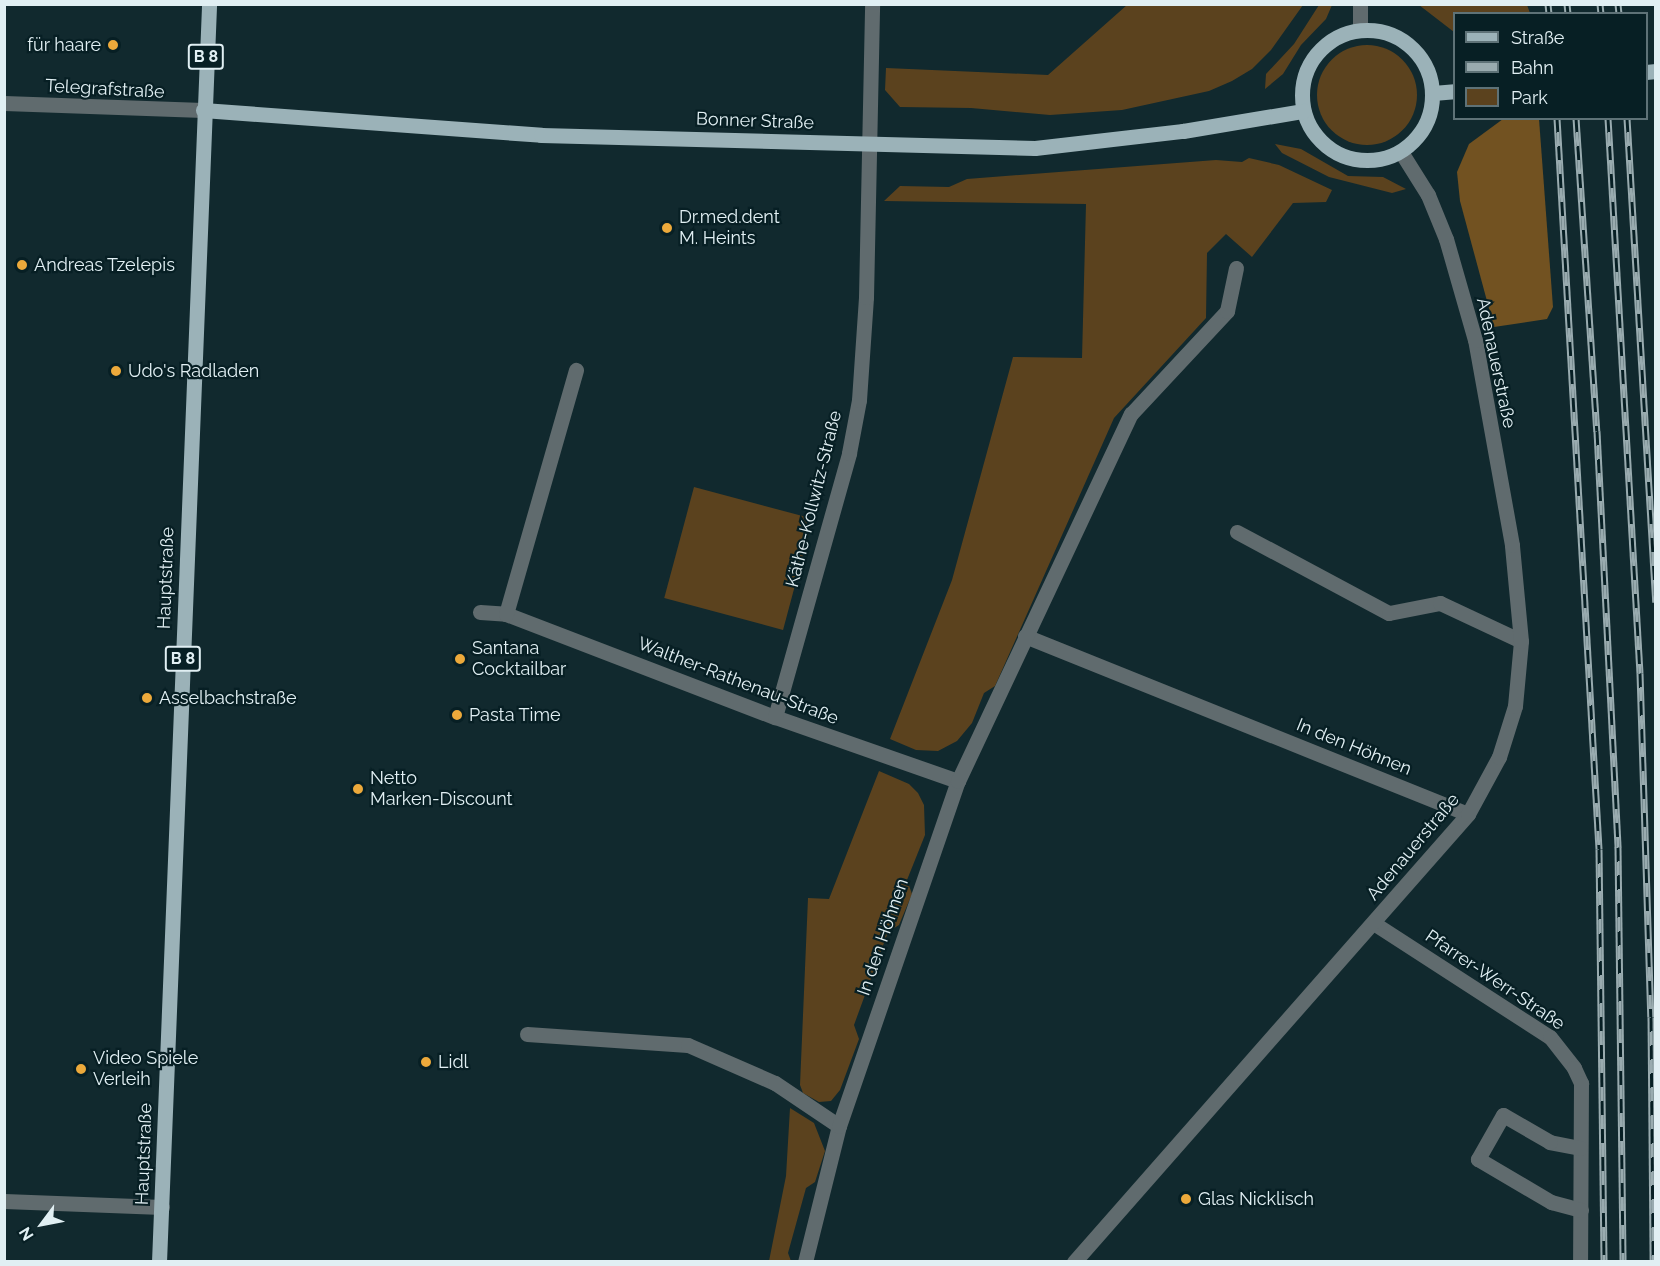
<!DOCTYPE html>
<html>
<head>
<meta charset="utf-8">
<style>
  body { margin:0 }
  #map { position:relative; width:1660px; height:1266px; overflow:hidden; background:#11292e; font-family:Raleway,sans-serif }
  div>[style] { position:absolute }
  [style*='--x'] { left:calc(var(--x)*1px); top:calc(var(--y)*1px); width:calc(var(--w)*1px); rotate:calc(var(--a)*1deg) }
  .green>* { inset:0; background:#5b421e; transform-origin:0 0 }
  .round { border-radius:50% }
  .forest>* { inset:0; background:#725221 }
  .minor>* { height:15px; margin:-7.5px; padding:0 7.5px; transform-origin:7.5px; border-radius:7.5px; background:#606b6e }
  .major>* { height:15px; margin:-7.5px; padding:0 7.5px; transform-origin:7.5px; border-radius:7.5px; background:#9bb2b8 }
  .major>.ring { margin:-7.5px; padding:0; box-sizing:content-box; background:none; border:15px solid #9bb2b8; border-radius:50% }
  .rail>* { height:7px; margin-top:-3.5px; transform-origin:0; background:repeating-linear-gradient(90deg,#071f24 0 14px,#99abaf 0 28px); box-sizing:border-box; border-block:2px solid #99abaf }
  .dots>* { width:16px; height:16px; translate:-50% -50%; box-sizing:border-box; border:3px solid #071f24; border-radius:50% }
  span { translate:-50% -50%; white-space:nowrap; text-align:center; line-height:1.15; -webkit-text-stroke:4.5px #071f24; paint-order:stroke }
  .shield-label span { padding:2px 4px; background:#071f24; border:2px solid; border-radius:4px; -webkit-text-stroke-width:0 }
  .shield-label { font-size:16px; color:#e1eff3; font-weight:700 }
  .poi-label { font-size:18px; color:#e1eff3 }
  .right { translate:-100% -50%; text-align:right }
  .left { translate:0 -50%; text-align:left }
  .street-label { font-size:18px; color:#e1eff3 }
  .frame { position:absolute; inset:0; border:6px solid #e1eff3; pointer-events:none }
  .legend { position:absolute; left:1453px; top:12px; width:195px; height:108px; box-sizing:border-box; background:#071f24; border:2px solid #5e7277; margin:0; padding:8px 10px; list-style:none; font-size:18px; color:#e1eff3 }
  .legend li { display:flex; align-items:center; gap:12px; height:30px }
  .legend b { width:30px; border:2px solid #5e7277 }
  .north { position:absolute; left:12px; top:1194px; width:60px; height:60px; -webkit-text-stroke:4px #071f24; paint-order:stroke; rotate:238deg; font-size:16px; font-weight:700; line-height:24px; text-align:center; color:#e1eff3 }
  .north::after { content:''; display:block; margin:auto; width:21px; height:27px; background:#e1eff3; clip-path:polygon(50% 0,100% 100%,50% 72%,0 100%) }
</style>
</head>
<body>
<div id="map">
  <div class="green">
    <i style="clip-path:polygon(1127px 5px,1303px 5px,1271px 50px,1252px 69px,1232px 81px,1209px 91px,1122px 110px,1050px 115px,971px 108px,900px 107px,885px 90px,886px 68px,1048px 75px)"></i>
    <i style="clip-path:polygon(1319px 5px,1332px 5px,1326px 19px,1301px 45px,1283px 74px,1265px 89px,1266px 74px,1294px 44px)"></i>
    <i style="clip-path:polygon(1419px 5px,1527px 5px,1530px 13px,1454px 14px,1454px 32px)"></i>
    <i class="round" style="left:1317px;top:45px;width:100px;height:100px"></i>
    <i style="clip-path:polygon(1275px 144px,1301px 149px,1348px 176px,1383px 177px,1406px 189px,1392px 193px,1329px 177px,1282px 153px)"></i>
    <i style="clip-path:polygon(1249px 158px,1279px 165px,1332px 190px,1326px 202px,1293px 203px,1252px 257px,1226px 234px,1207px 253px,1206px 318px,1114px 418px,995px 686px,984px 693px,972px 723px,957px 741px,938px 751px,916px 750px,890px 739px,952px 580px,1013px 357px,1082px 358px,1086px 204px,884px 201px,900px 186px,949px 187px,967px 179px,1216px 160px,1242px 162px)"></i>
    <i style="left:694px;top:487px;width:123px;height:115px;rotate:15deg"></i>
    <i style="clip-path:polygon(879px 771px,909px 784px,918px 793px,924px 805px,925px 835px,907px 880px,912px 894px,899px 925px,888px 932px,854px 1025px,859px 1039px,840px 1090px,831px 1101px,819px 1102px,803px 1093px,800px 1085px,808px 898px,829px 899px)"></i>
    <i style="clip-path:polygon(790px 1108px,814px 1123px,825px 1151px,815px 1182px,806px 1188px,788px 1253px,791px 1261px,769px 1261px,786px 1176px)"></i>
  </div>
  <div class="forest">
    <i style="clip-path:polygon(1503px 119px,1539px 119px,1553px 307px,1547px 319px,1494px 327px,1460px 201px,1457px 172px,1469px 144px)"></i>
  </div>
  <div class="minor">
    <i style="--x:1360;--y:29;--w:25;--a:-90"></i>
    <i style="--x:4;--y:103;--w:199;--a:2"></i>
    <i style="--x:1237;--y:532;--w:172;--a:28.1"></i>
    <i style="--x:1389;--y:613;--w:52;--a:-11.1"></i>
    <i style="--x:1440;--y:603;--w:89;--a:25.1"></i>
    <i style="--x:480;--y:612;--w:26;--a:4"></i>
    <i style="--x:506;--y:614;--w:288;--a:21"></i>
    <i style="--x:775;--y:717;--w:194;--a:19.3"></i>
    <i style="--x:506;--y:614;--w:254;--a:-74"></i>
    <i style="--x:1025;--y:636;--w:477;--a:21.9"></i>
    <i style="--x:775;--y:717;--w:274;--a:-74.3"></i>
    <i style="--x:849;--y:453;--w:54;--a:-79.3"></i>
    <i style="--x:859;--y:400;--w:103;--a:-86.1"></i>
    <i style="--x:866;--y:297;--w:293;--a:-88.8"></i>
    <i style="--x:1375;--y:924;--w:208;--a:32.9"></i>
    <i style="--x:1550;--y:1037;--w:39;--a:52"></i>
    <i style="--x:1574;--y:1068;--w:17;--a:65"></i>
    <i style="--x:1581;--y:1083;--w:179;--a:90.3"></i>
    <i style="--x:527;--y:1034;--w:161;--a:3.9"></i>
    <i style="--x:688;--y:1045;--w:95;--a:23.6"></i>
    <i style="--x:775;--y:1083;--w:77;--a:33.9"></i>
    <i style="--x:1580;--y:1148;--w:31;--a:-169"></i>
    <i style="--x:1550;--y:1142;--w:54;--a:-150.1"></i>
    <i style="--x:1503;--y:1115;--w:51;--a:119.6"></i>
    <i style="--x:1478;--y:1159;--w:85;--a:30.5"></i>
    <i style="--x:1551;--y:1202;--w:31;--a:15"></i>
    <i style="--x:4;--y:1201;--w:158;--a:2.2"></i>
    <i style="--x:805;--y:1262;--w:140;--a:-76"></i>
    <i style="--x:839;--y:1126;--w:365;--a:-71"></i>
    <i style="--x:958;--y:781;--w:406;--a:-64.8"></i>
    <i style="--x:1131;--y:414;--w:141;--a:-47"></i>
    <i style="--x:1227;--y:311;--w:44;--a:-78.2"></i>
    <i style="--x:1074;--y:1262;--w:597;--a:-48.67"></i>
    <i style="--x:1468;--y:814;--w:65;--a:-61.5"></i>
    <i style="--x:1499;--y:757;--w:53;--a:-72.6"></i>
    <i style="--x:1515;--y:706;--w:65;--a:-84.7"></i>
    <i style="--x:1521;--y:641;--w:96;--a:-95.4"></i>
    <i style="--x:1512;--y:545;--w:208;--a:-100.2"></i>
    <i style="--x:1475;--y:340;--w:105;--a:-106"></i>
    <i style="--x:1446;--y:239;--w:48;--a:-112.2"></i>
    <i style="--x:1428;--y:195;--w:51;--a:-122.1"></i>
  </div>
  <div class="major">
    <i class="ring" style="left:1302px;top:30px;width:115px;height:115px"></i>
    <i style="--x:1646;--y:72;--w:10;--a:-6"></i>
    <i style="--x:1433;--y:93;--w:21;--a:-5"></i>
    <i style="--x:203;--y:110;--w:339;--a:4.2"></i>
    <i style="--x:541;--y:135;--w:494;--a:1.5"></i>
    <i style="--x:1035;--y:148;--w:149;--a:-6.6"></i>
    <i style="--x:1183;--y:131;--w:122;--a:-9.5"></i>
    <i style="--x:159;--y:1262;--w:1259;--a:-87.72"></i>
  </div>
  <div class="rail">
    <i style="--x:1548;--y:4;--w:10;--a:84"></i>
    <i style="--x:1567;--y:4;--w:10;--a:84"></i>
    <i style="--x:1600;--y:4;--w:10;--a:84"></i>
    <i style="--x:1618;--y:4;--w:10;--a:84"></i>
    <i style="--x:1557;--y:118;--w:732;--a:86.71"></i>
    <i style="--x:1599;--y:849;--w:413;--a:89.3"></i>
    <i style="--x:1576;--y:118;--w:314;--a:86.2"></i>
    <i style="--x:1597;--y:431;--w:417;--a:87.1"></i>
    <i style="--x:1618;--y:847;--w:415;--a:89.3"></i>
    <i style="--x:1608;--y:118;--w:556;--a:86.7"></i>
    <i style="--x:1640;--y:673;--w:344;--a:88.2"></i>
    <i style="--x:1651;--y:1017;--w:245;--a:89.5"></i>
    <i style="--x:1627;--y:118;--w:485;--a:86.6"></i>
  </div>
  <div class="dots">
    <i style="left:113px;top:45px;background:#eca93b"></i>
    <i style="left:667px;top:228px;background:#eca93b"></i>
    <i style="left:22px;top:265px;background:#eca93b"></i>
    <i style="left:116px;top:371px;background:#eca93b"></i>
    <i style="left:460px;top:659px;background:#eca93b"></i>
    <i style="left:147px;top:698px;background:#eca93b"></i>
    <i style="left:457px;top:715px;background:#eca93b"></i>
    <i style="left:358px;top:789px;background:#eca93b"></i>
    <i style="left:426px;top:1062px;background:#eca93b"></i>
    <i style="left:81px;top:1069px;background:#eca93b"></i>
    <i style="left:1186px;top:1199px;background:#eca93b"></i>
  </div>
  <div class="shield-label">
    <span style="left:206px;top:57px">B 8</span>
    <span style="left:183px;top:659px">B 8</span>
  </div>
  <div class="poi-label">
    <span class="right" style="left:101px;top:45px">für haare</span>
    <span class="left" style="left:679px;top:228px">Dr.med.dent<br>M. Heints</span>
    <span class="left" style="left:34px;top:265px">Andreas Tzelepis</span>
    <span class="left" style="left:128px;top:371px">Udo's Radladen</span>
    <span class="left" style="left:472px;top:659px">Santana<br>Cocktailbar</span>
    <span class="left" style="left:159px;top:698px">Asselbachstraße</span>
    <span class="left" style="left:469px;top:715px">Pasta Time</span>
    <span class="left" style="left:370px;top:789px">Netto<br>Marken-Discount</span>
    <span class="left" style="left:93px;top:1069px">Video Spiele<br>Verleih</span>
    <span class="left" style="left:438px;top:1062px">Lidl</span>
    <span class="left" style="left:1198px;top:1199px">Glas Nicklisch</span>
  </div>
  <div class="street-label">
    <span style="left:105px;top:89px;rotate:3deg">Telegrafstraße</span>
    <span style="left:755px;top:121px;rotate:2deg">Bonner Straße</span>
    <span style="left:1496px;top:363px;rotate:78deg">Adenauerstraße</span>
    <span style="left:814px;top:499px;rotate:-76deg">Käthe-Kollwitz-Straße</span>
    <span style="left:166px;top:578px;rotate:-88deg">Hauptstraße</span>
    <span style="left:738px;top:681px;rotate:21deg">Walther-Rathenau-Straße</span>
    <span style="left:1354px;top:747px;rotate:22deg">In den Höhnen</span>
    <span style="left:1413px;top:847px;rotate:-50deg">Adenauerstraße</span>
    <span style="left:883px;top:937px;rotate:-71deg">In den Höhnen</span>
    <span style="left:1495px;top:980px;rotate:34deg">Pfarrer-Werr-Straße</span>
    <span style="left:144px;top:1154px;rotate:-88deg">Hauptstraße</span>
  </div>
  <div class="frame"></div>
  <ul class="legend">
  <li><b style="height:8px;background:#9bb2b8"></b>Straße</li>
  <li><b style="height:8px;background:#99abaf"></b>Bahn</li>
  <li><b style="height:16px;background:#5b421e"></b>Park</li>
  </ul>
  <div class="north">N</div>
</div>
</body>
</html>
